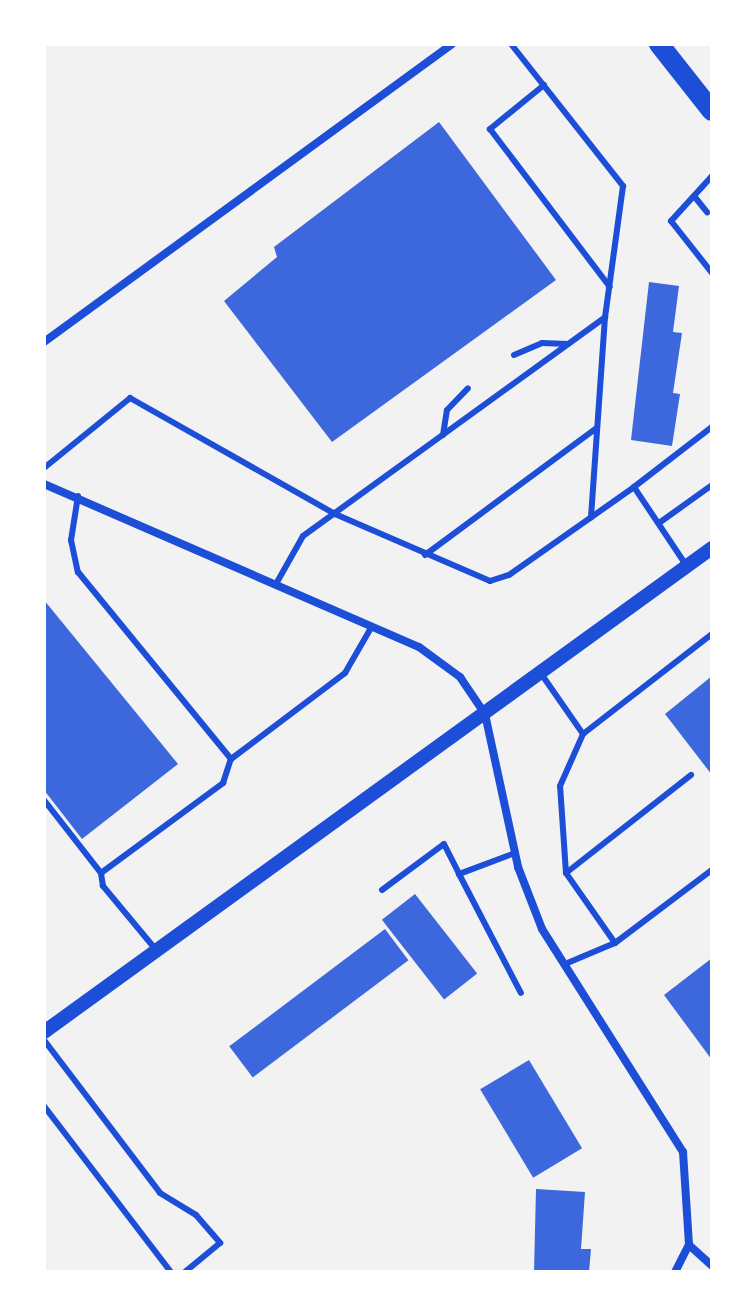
<!DOCTYPE html>
<html>
<head>
<meta charset="utf-8">
<style>
  body { margin:0 }
  #map { position:relative; width:756px; height:1316px; overflow:hidden; background:#f2f2f2; font-family:"Crimson Pro",serif }
  div>[style] { position:absolute }
  [style*='--x'] { left:calc(var(--x)*1px); top:calc(var(--y)*1px); width:calc(var(--w)*1px); rotate:calc(var(--a)*1deg) }
  .building>* { inset:0; background:#3d67dc; transform-origin:0 0 }
  .service>* { height:6px; margin:-3px; padding:0 3px; transform-origin:3px; border-radius:3px; background:#1d4ed8 }
  .minor>* { height:8px; margin:-4px; padding:0 4px; transform-origin:4px; border-radius:4px; background:#1d4ed8 }
  .tertiary>* { height:14px; margin:-7px; padding:0 7px; transform-origin:7px; border-radius:7px; background:#1d4ed8 }
  .primary>* { height:20px; margin:-10px; padding:0 10px; transform-origin:10px; border-radius:10px; background:#1d4ed8 }
  span { translate:-50% -50%; white-space:nowrap; text-align:center; line-height:1.15; -webkit-text-stroke:6px #fff; paint-order:stroke }
  .frame { position:absolute; inset:0; border:46px solid #fff; pointer-events:none }
</style>
</head>
<body>
<div id="map">
  <div class="building">
    <i style="clip-path:polygon(439px 122px,556px 280px,332px 442px,224px 301px,277px 257px,274px 247px)"></i>
    <i style="clip-path:polygon(649px 282px,679px 286px,673px 332px,682px 333px,673px 393px,680px 394px,672px 446px,631px 440px)"></i>
    <i style="clip-path:polygon(44px 600px,178px 764px,82px 839px,44px 790px)"></i>
    <i style="clip-path:polygon(712px 676px,712px 775px,665px 714px)"></i>
    <i style="left:415px;top:894px;width:101px;height:42px;rotate:52deg"></i>
    <i style="left:385px;top:929px;width:39px;height:195px;rotate:53deg"></i>
    <i style="clip-path:polygon(712px 958px,712px 1060px,664px 995px)"></i>
    <i style="left:529px;top:1060px;width:103px;height:57px;rotate:59deg"></i>
    <i style="clip-path:polygon(536px 1189px,585px 1192px,581px 1249px,591px 1249px,589px 1272px,534px 1272px)"></i>
  </div>
  <div class="service">
    <i style="--x:511;--y:44;--w:181;--a:51.7"></i>
    <i style="--x:623;--y:186;--w:132;--a:97.8"></i>
    <i style="--x:605;--y:317;--w:201;--a:94"></i>
    <i style="--x:544;--y:85;--w:70;--a:140.8"></i>
    <i style="--x:490;--y:129;--w:198;--a:52.8"></i>
    <i style="--x:712;--y:176;--w:61;--a:132.3"></i>
    <i style="--x:671;--y:221;--w:66;--a:51.7"></i>
    <i style="--x:694;--y:196;--w:21;--a:51"></i>
    <i style="--x:514;--y:355;--w:30;--a:-23"></i>
    <i style="--x:542;--y:343;--w:26;--a:2"></i>
    <i style="--x:443;--y:435;--w:25;--a:-81"></i>
    <i style="--x:447;--y:410;--w:30;--a:-46"></i>
    <i style="--x:44;--y:468;--w:111;--a:-39.1"></i>
    <i style="--x:130;--y:398;--w:236;--a:29.5"></i>
    <i style="--x:335;--y:514;--w:169;--a:23.4"></i>
    <i style="--x:490;--y:581;--w:20;--a:-18"></i>
    <i style="--x:509;--y:575;--w:153;--a:-35.1"></i>
    <i style="--x:78;--y:496;--w:45;--a:99"></i>
    <i style="--x:71;--y:540;--w:33;--a:78"></i>
    <i style="--x:78;--y:572;--w:242;--a:50.7"></i>
    <i style="--x:659;--y:523;--w:65;--a:-35.6"></i>
    <i style="--x:425;--y:555;--w:212;--a:-36.5"></i>
    <i style="--x:686;--y:565;--w:94;--a:-123.7"></i>
    <i style="--x:634;--y:487;--w:98;--a:-37.6"></i>
    <i style="--x:276;--y:584;--w:55;--a:-60.6"></i>
    <i style="--x:303;--y:536;--w:373;--a:-35.9"></i>
    <i style="--x:542;--y:675;--w:72;--a:55.2"></i>
    <i style="--x:44;--y:800;--w:93;--a:52"></i>
    <i style="--x:515;--y:853;--w:60;--a:159.4"></i>
    <i style="--x:459;--y:874;--w:134;--a:62.5"></i>
    <i style="--x:566;--y:873;--w:159;--a:-38.1"></i>
    <i style="--x:382;--y:890;--w:77;--a:-36.6"></i>
    <i style="--x:444;--y:844;--w:34;--a:63"></i>
    <i style="--x:615;--y:943;--w:85;--a:-125"></i>
    <i style="--x:566;--y:873;--w:87;--a:-93.9"></i>
    <i style="--x:560;--y:786;--w:57;--a:-66.1"></i>
    <i style="--x:583;--y:734;--w:163;--a:-37.8"></i>
    <i style="--x:157;--y:951;--w:85;--a:-129.7"></i>
    <i style="--x:103;--y:886;--w:13;--a:-99"></i>
    <i style="--x:101;--y:873;--w:152;--a:-36.4"></i>
    <i style="--x:223;--y:783;--w:25;--a:-72"></i>
    <i style="--x:231;--y:759;--w:143;--a:-37"></i>
    <i style="--x:345;--y:673;--w:54;--a:-60.1"></i>
    <i style="--x:565;--y:964;--w:54;--a:-22.8"></i>
    <i style="--x:615;--y:943;--w:121;--a:-37"></i>
    <i style="--x:44;--y:1040;--w:192;--a:52.8"></i>
    <i style="--x:160;--y:1193;--w:42;--a:31.4"></i>
    <i style="--x:196;--y:1215;--w:37;--a:49"></i>
    <i style="--x:220;--y:1243;--w:45;--a:140.4"></i>
    <i style="--x:44;--y:1106;--w:209;--a:52.6"></i>
  </div>
  <div class="minor">
    <i style="--x:44;--y:342;--w:505;--a:-36.14"></i>
    <i style="--x:44;--y:484;--w:409;--a:23.5"></i>
    <i style="--x:419;--y:647;--w:51;--a:36.2"></i>
    <i style="--x:460;--y:677;--w:45;--a:56"></i>
    <i style="--x:485;--y:714;--w:157;--a:77.8"></i>
    <i style="--x:518;--y:867;--w:66;--a:68.8"></i>
    <i style="--x:542;--y:929;--w:264;--a:57.7"></i>
    <i style="--x:683;--y:1152;--w:93;--a:86.3"></i>
    <i style="--x:689;--y:1245;--w:31;--a:42"></i>
    <i style="--x:675;--y:1272;--w:30;--a:-63"></i>
  </div>
  <div class="tertiary">
    <i style="--x:44;--y:1032;--w:825;--a:-35.93"></i>
  </div>
  <div class="primary">
    <i style="--x:659;--y:44;--w:85;--a:51.7"></i>
  </div>
  <div class="frame"></div>
</div>
</body>
</html>
